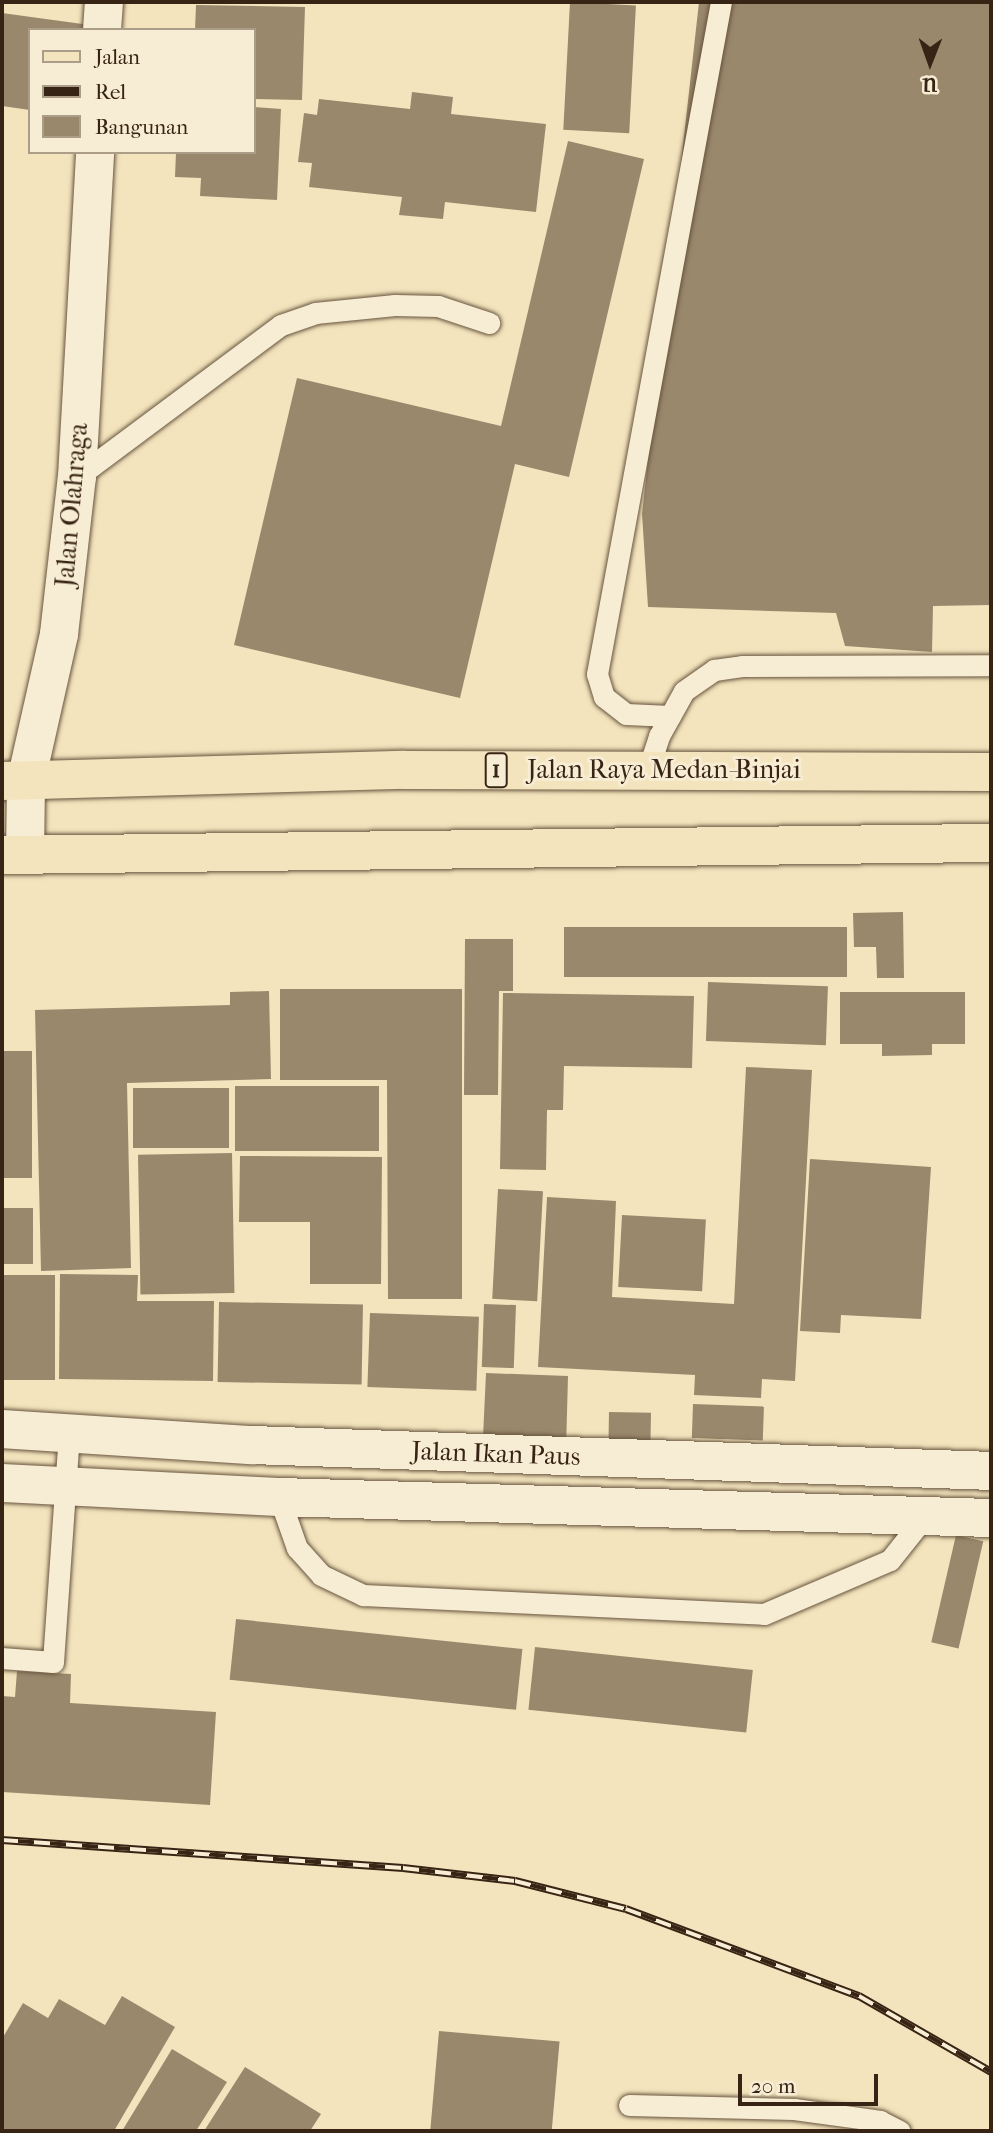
<!DOCTYPE html>
<html>
<head>
<meta charset="utf-8">
<style>
  body { margin:0 }
  #map { position:relative; width:993px; height:2133px; overflow:hidden; background:#f3e4bd; font-family:"IM FELL French Canon",serif }
  div>[style] { position:absolute }
  [style*='--x'] { left:calc(var(--x)*1px); top:calc(var(--y)*1px); width:calc(var(--w)*1px); rotate:calc(var(--a)*1deg) }
  .building>* { inset:0; background:#99886c; transform-origin:0 0 }
  .roads { filter:drop-shadow(0 0 2px #67543e) drop-shadow(0 0 2px #67543e) }
  .lane>* { height:21px; margin:-10.5px; padding:0 10.5px; transform-origin:10.5px; border-radius:10.5px; background:#f7edd4 }
  .street>* { height:38px; margin:-19px; padding:0 19px; transform-origin:19px; border-radius:19px; background:#f7edd4 }
  .primary>* { height:38px; margin:-19px; padding:0 19px; transform-origin:19px; border-radius:19px; background:#f3e4bd }
  .rail>* { height:8px; margin-top:-4px; transform-origin:0; background:repeating-linear-gradient(90deg,#f7edd4 0 16px,#382414 0 32px); box-sizing:border-box; border-block:2px solid #382414 }
  span { translate:-50% -50%; white-space:nowrap; text-align:center; line-height:1.15; -webkit-text-stroke:6px #f7edd4; paint-order:stroke }
  .shield-label span { padding:2px 5px; background:#f7edd4; border:2px solid; border-radius:5px; -webkit-text-stroke-width:0 }
  .shield-label { font-size:24px; color:#382414; font-weight:700 }
  .street-label { font-size:26px; color:#382414 }
  .frame { position:absolute; inset:0; border:4px solid #382414; pointer-events:none }
  .legend { position:absolute; left:28px; top:28px; width:228px; height:126px; box-sizing:border-box; background:#f7edd4; border:2px solid #ab9d87; margin:0; padding:9px 12px; list-style:none; font-size:21px; color:#382414 }
  .legend li { display:flex; align-items:center; gap:14px; height:35px }
  .legend b { width:35px; border:2px solid #ab9d87 }
  .north { position:absolute; left:895px; top:28px; width:70px; height:70px; -webkit-text-stroke:5px #f7edd4; paint-order:stroke; rotate:181deg; font-size:19px; font-weight:700; line-height:28px; text-align:center; color:#382414 }
  .north::after { content:''; display:block; margin:auto; width:24px; height:32px; background:#382414; clip-path:polygon(50% 0,100% 100%,50% 72%,0 100%) }
  .scale { position:absolute; left:738px; top:2074px; width:140px; height:32px; box-sizing:border-box; border:4px solid #382414; border-top:0; padding-left:9px; font-size:21px; line-height:24px; white-space:nowrap; color:#382414; -webkit-text-stroke:5px #f7edd4; paint-order:stroke }
</style>
</head>
<body>
<div id="map">
  <div class="building">
    <i style="left:570px;top:2px;width:66px;height:128px;rotate:3deg"></i>
    <i style="clip-path:polygon(699px 2px,991px 2px,991px 605px,933px 606px,932px 652px,845px 646px,836px 613px,648px 607px,642px 514px)"></i>
    <i style="clip-path:polygon(196px 5px,305px 7px,302px 100px,254px 99px,254px 30px,195px 30px)"></i>
    <i style="clip-path:polygon(2px 13px,97px 26px,97px 30px,30px 30px,30px 110px,2px 106px)"></i>
    <i style="clip-path:polygon(412px 92px,453px 97px,451px 114px,546px 124px,536px 212px,445px 202px,443px 219px,399px 215px,402px 197px,309px 187px,312px 163px,298px 162px,304px 113px,317px 115px,319px 99px,410px 109px)"></i>
    <i style="clip-path:polygon(254px 107px,281px 109px,277px 200px,200px 196px,201px 178px,175px 177px,176px 152px,254px 152px)"></i>
    <i style="clip-path:polygon(568px 141px,644px 159px,569px 477px,515px 464px,460px 698px,234px 645px,297px 378px,501px 426px)"></i>
    <i style="clip-path:polygon(903px 912px,904px 978px,877px 978px,876px 947px,854px 947px,853px 913px)"></i>
    <i style="left:847px;top:927px;width:50px;height:283px;rotate:90deg"></i>
    <i style="clip-path:polygon(465px 939px,513px 939px,513px 991px,499px 991px,498px 1095px,464px 1095px)"></i>
    <i style="left:708px;top:982px;width:120px;height:59px;rotate:2deg"></i>
    <i style="clip-path:polygon(280px 989px,462px 989px,462px 1299px,388px 1299px,387px 1080px,280px 1080px)"></i>
    <i style="clip-path:polygon(269px 991px,271px 1079px,127px 1083px,131px 1268px,41px 1271px,35px 1010px,230px 1005px,230px 992px)"></i>
    <i style="clip-path:polygon(840px 992px,965px 992px,965px 1044px,932px 1044px,932px 1055px,882px 1056px,882px 1044px,840px 1044px)"></i>
    <i style="clip-path:polygon(503px 993px,694px 996px,692px 1068px,564px 1066px,563px 1110px,547px 1110px,546px 1170px,500px 1169px)"></i>
    <i style="left:3px;top:1051px;width:29px;height:127px"></i>
    <i style="clip-path:polygon(746px 1067px,812px 1070px,795px 1381px,762px 1379px,761px 1398px,694px 1395px,695px 1375px,538px 1367px,547px 1197px,616px 1201px,612px 1297px,734px 1304px)"></i>
    <i style="left:235px;top:1086px;width:144px;height:65px"></i>
    <i style="left:133px;top:1088px;width:96px;height:60px"></i>
    <i style="left:232px;top:1153px;width:140px;height:94px;rotate:89deg"></i>
    <i style="clip-path:polygon(240px 1156px,382px 1157px,381px 1284px,310px 1284px,310px 1222px,239px 1222px)"></i>
    <i style="clip-path:polygon(810px 1159px,931px 1167px,921px 1319px,841px 1315px,840px 1333px,800px 1331px)"></i>
    <i style="left:498px;top:1189px;width:45px;height:110px;rotate:3deg"></i>
    <i style="left:2px;top:1208px;width:31px;height:56px"></i>
    <i style="left:622px;top:1215px;width:84px;height:72px;rotate:3deg"></i>
    <i style="clip-path:polygon(60px 1274px,138px 1275px,137px 1301px,214px 1301px,213px 1381px,59px 1379px)"></i>
    <i style="left:2px;top:1275px;width:53px;height:105px"></i>
    <i style="left:219px;top:1302px;width:144px;height:80px;rotate:1deg"></i>
    <i style="left:484px;top:1304px;width:32px;height:63px;rotate:2deg"></i>
    <i style="left:370px;top:1313px;width:109px;height:74px;rotate:2deg"></i>
    <i style="clip-path:polygon(486px 1373px,568px 1376px,566px 1450px,483px 1437px)"></i>
    <i style="left:693px;top:1404px;width:71px;height:34px;rotate:2deg"></i>
    <i style="left:609px;top:1412px;width:42px;height:30px;rotate:1deg"></i>
    <i style="left:956px;top:1535px;width:28px;height:110px;rotate:13deg"></i>
    <i style="left:236px;top:1619px;width:288px;height:61px;rotate:6deg"></i>
    <i style="left:535px;top:1647px;width:219px;height:63px;rotate:6deg"></i>
    <i style="clip-path:polygon(17px 1671px,71px 1674px,70px 1703px,216px 1712px,210px 1805px,2px 1792px,2px 1696px,15px 1697px)"></i>
    <i style="clip-path:polygon(122px 1996px,175px 2027px,114px 2131px,2px 2131px,2px 2039px,23px 2003px,48px 2018px,59px 1999px,105px 2025px)"></i>
    <i style="left:439px;top:2031px;width:121px;height:100px;rotate:5deg"></i>
    <i style="clip-path:polygon(172px 2049px,227px 2082px,196px 2131px,122px 2131px)"></i>
    <i style="clip-path:polygon(245px 2067px,321px 2114px,310px 2131px,204px 2131px)"></i>
  </div>
  <div class="roads">
    <div class="lane">
      <i style="--x:77;--y:477;--w:254;--a:-36.7"></i>
      <i style="--x:281;--y:325;--w:36;--a:-19"></i>
      <i style="--x:315;--y:313;--w:80;--a:-5.7"></i>
      <i style="--x:395;--y:305;--w:43;--a:1.3"></i>
      <i style="--x:438;--y:306;--w:54;--a:18.4"></i>
      <i style="--x:670;--y:716;--w:44;--a:-177.4"></i>
      <i style="--x:626;--y:714;--w:28;--a:-142"></i>
      <i style="--x:604;--y:697;--w:24;--a:-107"></i>
      <i style="--x:597;--y:674;--w:683;--a:-79.55"></i>
      <i style="--x:648;--y:770;--w:36;--a:-72"></i>
      <i style="--x:659;--y:736;--w:51;--a:-60.9"></i>
      <i style="--x:684;--y:691;--w:37;--a:-35"></i>
      <i style="--x:714;--y:670;--w:28;--a:-8"></i>
      <i style="--x:742;--y:666;--w:249;--a:-0.2"></i>
      <i style="--x:279;--y:1497;--w:54;--a:70.6"></i>
      <i style="--x:297;--y:1548;--w:36;--a:48"></i>
      <i style="--x:321;--y:1575;--w:47;--a:25.5"></i>
      <i style="--x:363;--y:1595;--w:401;--a:2.7"></i>
      <i style="--x:764;--y:1614;--w:137;--a:-23.2"></i>
      <i style="--x:890;--y:1560;--w:56;--a:-51.5"></i>
      <i style="--x:2;--y:1658;--w:51;--a:4.5"></i>
      <i style="--x:53;--y:1662;--w:230;--a:-86"></i>
      <i style="--x:629;--y:2105;--w:165;--a:1.4"></i>
      <i style="--x:794;--y:2109;--w:87;--a:7.9"></i>
      <i style="--x:880;--y:2121;--w:22;--a:27"></i>
    </div>
    <div class="street">
      <i style="--x:102;--y:30;--w:28;--a:-86"></i>
      <i style="--x:25;--y:855;--w:74;--a:-89.2"></i>
      <i style="--x:26;--y:781;--w:151;--a:-77.3"></i>
      <i style="--x:59;--y:634;--w:158;--a:-83.5"></i>
      <i style="--x:77;--y:477;--w:325;--a:-86.8"></i>
      <i style="--x:2;--y:1429;--w:251;--a:3.7"></i>
      <i style="--x:252;--y:1445;--w:739;--a:2.01"></i>
      <i style="--x:2;--y:1483;--w:277;--a:2.9"></i>
      <i style="--x:279;--y:1497;--w:712;--a:1.69"></i>
    </div>
    <div class="primary">
      <i style="--x:2;--y:781;--w:402;--a:-1.6"></i>
      <i style="--x:404;--y:770;--w:587;--a:0.2"></i>
      <i style="--x:2;--y:855;--w:989;--a:-0.7"></i>
    </div>
  </div>
  <div class="rail">
    <i style="--x:2;--y:1840;--w:402;--a:4"></i>
    <i style="--x:403;--y:1868;--w:113;--a:6.6"></i>
    <i style="--x:515;--y:1881;--w:114;--a:14.2"></i>
    <i style="--x:626;--y:1909;--w:249;--a:20.5"></i>
    <i style="--x:859;--y:1996;--w:152;--a:29.9"></i>
  </div>
  <div class="shield-label">
    <span style="left:496px;top:770px">1</span>
  </div>
  <div class="street-label">
    <span style="left:72px;top:505px;rotate:-85deg">Jalan Olahraga</span>
    <span style="left:664px;top:770px">Jalan Raya Medan-Binjai</span>
    <span style="left:496px;top:1454px;rotate:2deg">Jalan Ikan Paus</span>
  </div>
  <div class="frame"></div>
  <ul class="legend">
  <li><b style="height:9px;background:#f3e4bd"></b>Jalan</li>
  <li><b style="height:9px;background:#382414"></b>Rel</li>
  <li><b style="height:19px;background:#99886c"></b>Bangunan</li>
  </ul>
  <div class="north">U</div>
  <div class="scale">20 m</div>
</div>
</body>
</html>
